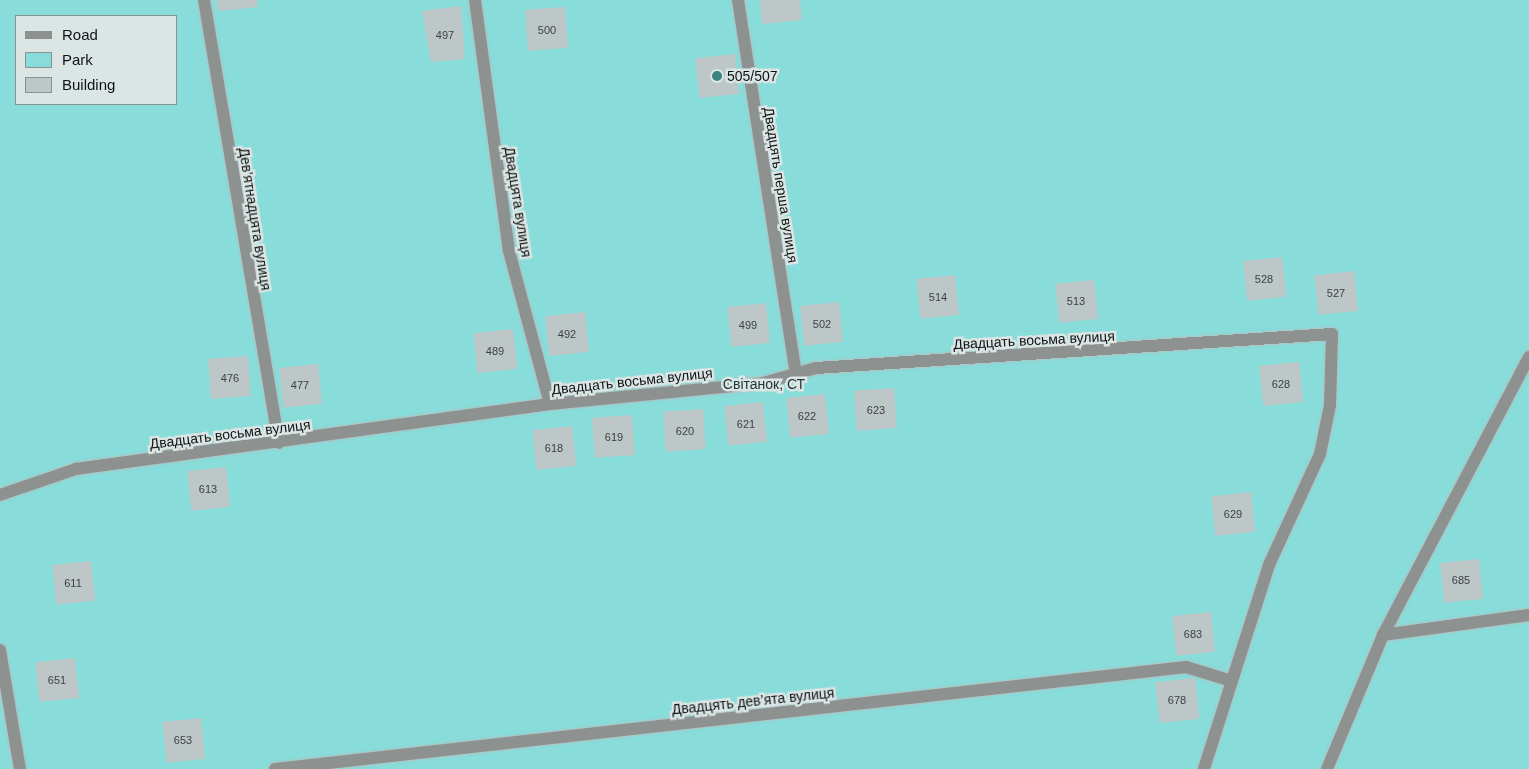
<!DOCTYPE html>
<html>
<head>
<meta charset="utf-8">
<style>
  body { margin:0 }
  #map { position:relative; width:1529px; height:769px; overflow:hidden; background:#dbe5e4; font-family:Arial,sans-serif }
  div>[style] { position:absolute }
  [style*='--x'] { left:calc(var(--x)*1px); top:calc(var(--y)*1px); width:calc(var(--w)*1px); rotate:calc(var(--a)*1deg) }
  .green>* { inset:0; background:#88dcda }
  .building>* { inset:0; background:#bec7c7; transform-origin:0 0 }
  .roads { filter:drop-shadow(0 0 1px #b6bfbf) drop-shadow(0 0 1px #b6bfbf) }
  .minor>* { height:12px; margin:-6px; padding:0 6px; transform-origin:6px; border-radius:6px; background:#8d9190 }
  .dots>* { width:14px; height:14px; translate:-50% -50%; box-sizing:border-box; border:2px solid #dbe5e4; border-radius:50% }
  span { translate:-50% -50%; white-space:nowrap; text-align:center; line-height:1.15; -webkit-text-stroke:5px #dbe5e4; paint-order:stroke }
  .number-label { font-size:11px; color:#3c4141 }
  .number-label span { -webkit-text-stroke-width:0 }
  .poi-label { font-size:14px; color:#101414 }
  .left { translate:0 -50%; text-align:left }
  .street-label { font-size:14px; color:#101414 }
  .park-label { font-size:14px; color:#203838 }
  .legend { position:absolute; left:15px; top:15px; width:162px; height:90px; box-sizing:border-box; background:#dbe5e4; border:1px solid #8a9191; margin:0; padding:6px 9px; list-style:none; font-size:15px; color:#101414 }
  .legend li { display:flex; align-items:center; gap:10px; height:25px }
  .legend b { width:25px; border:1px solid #8a9191 }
</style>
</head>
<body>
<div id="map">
  <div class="green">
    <i style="clip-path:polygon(evenodd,0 0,1529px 0,1529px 769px,0 769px,0 0,16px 16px,176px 16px,176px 104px,16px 104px,16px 16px)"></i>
  </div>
  <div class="building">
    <i style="clip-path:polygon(217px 0,257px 0,258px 7px,218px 11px)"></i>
    <i style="clip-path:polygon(760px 0,800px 0,802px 20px,762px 24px)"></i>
    <i style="clip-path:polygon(461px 6px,465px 59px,431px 62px,422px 11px)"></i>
    <i style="left:565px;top:7px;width:41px;height:40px;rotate:86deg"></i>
    <i style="left:735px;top:54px;width:40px;height:40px;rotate:84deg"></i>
    <i style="left:1282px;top:257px;width:40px;height:39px;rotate:84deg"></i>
    <i style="left:1354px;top:271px;width:40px;height:40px;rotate:84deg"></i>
    <i style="left:955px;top:275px;width:40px;height:39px;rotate:84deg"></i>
    <i style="left:1094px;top:280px;width:39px;height:39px;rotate:84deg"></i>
    <i style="left:839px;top:302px;width:40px;height:39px;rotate:84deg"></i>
    <i style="left:766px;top:303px;width:40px;height:39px;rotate:84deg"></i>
    <i style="left:585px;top:312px;width:40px;height:40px;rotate:84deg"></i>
    <i style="left:513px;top:329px;width:40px;height:40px;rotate:84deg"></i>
    <i style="left:248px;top:356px;width:40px;height:40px;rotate:86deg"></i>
    <i style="left:1299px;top:362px;width:40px;height:40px;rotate:84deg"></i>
    <i style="left:318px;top:364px;width:40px;height:39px;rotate:84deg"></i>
    <i style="left:894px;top:388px;width:40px;height:40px;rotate:86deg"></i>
    <i style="left:825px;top:394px;width:40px;height:39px;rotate:84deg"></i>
    <i style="left:763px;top:402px;width:40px;height:39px;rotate:84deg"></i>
    <i style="left:703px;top:409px;width:40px;height:40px;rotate:86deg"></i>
    <i style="left:632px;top:415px;width:40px;height:40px;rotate:86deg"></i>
    <i style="left:572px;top:426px;width:40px;height:40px;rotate:84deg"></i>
    <i style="left:226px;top:467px;width:40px;height:39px;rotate:84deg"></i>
    <i style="left:1251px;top:492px;width:40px;height:40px;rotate:84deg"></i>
    <i style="left:1479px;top:559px;width:40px;height:39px;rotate:84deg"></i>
    <i style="left:91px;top:561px;width:40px;height:39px;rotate:84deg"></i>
    <i style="left:1211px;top:612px;width:40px;height:39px;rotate:84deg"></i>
    <i style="left:75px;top:658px;width:40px;height:40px;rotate:84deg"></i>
    <i style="left:1195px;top:678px;width:41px;height:40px;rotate:84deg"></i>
    <i style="left:201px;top:718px;width:41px;height:39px;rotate:84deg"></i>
  </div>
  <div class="roads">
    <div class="minor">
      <i style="--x:204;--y:0;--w:449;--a:80.4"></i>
      <i style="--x:475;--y:0;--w:253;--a:82.3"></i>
      <i style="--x:509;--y:251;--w:158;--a:75"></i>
      <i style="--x:738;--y:0;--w:378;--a:81.2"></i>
      <i style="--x:0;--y:495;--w:80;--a:-18.9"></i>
      <i style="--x:76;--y:469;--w:478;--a:-7.8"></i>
      <i style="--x:550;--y:404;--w:214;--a:-5.6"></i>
      <i style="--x:763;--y:383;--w:55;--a:-15.8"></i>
      <i style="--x:816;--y:368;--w:517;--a:-3.77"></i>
      <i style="--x:1332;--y:334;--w:71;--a:91.6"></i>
      <i style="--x:1330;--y:405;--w:50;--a:101.5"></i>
      <i style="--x:1320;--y:454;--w:122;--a:114.7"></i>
      <i style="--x:1269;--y:565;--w:214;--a:107.7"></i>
      <i style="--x:1383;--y:635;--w:147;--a:-7.8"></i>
      <i style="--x:0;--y:650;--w:121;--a:80.5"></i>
      <i style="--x:275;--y:769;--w:917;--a:-6.39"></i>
      <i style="--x:1186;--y:667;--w:48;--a:16.9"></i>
      <i style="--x:1327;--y:769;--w:145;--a:-67.3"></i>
      <i style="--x:1383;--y:635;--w:314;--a:-62.3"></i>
    </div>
  </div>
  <div class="dots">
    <i style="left:717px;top:76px;background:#3a8382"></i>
  </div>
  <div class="number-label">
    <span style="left:547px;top:30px">500</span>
    <span style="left:445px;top:35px">497</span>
    <span style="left:1264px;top:279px">528</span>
    <span style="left:1336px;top:293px">527</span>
    <span style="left:938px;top:297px">514</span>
    <span style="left:1076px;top:301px">513</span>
    <span style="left:822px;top:324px">502</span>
    <span style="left:748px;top:325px">499</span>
    <span style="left:567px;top:334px">492</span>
    <span style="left:495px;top:351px">489</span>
    <span style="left:230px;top:378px">476</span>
    <span style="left:1281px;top:384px">628</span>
    <span style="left:300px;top:385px">477</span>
    <span style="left:876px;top:410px">623</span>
    <span style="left:807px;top:416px">622</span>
    <span style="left:746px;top:424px">621</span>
    <span style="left:685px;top:431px">620</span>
    <span style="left:614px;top:437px">619</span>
    <span style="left:554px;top:448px">618</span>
    <span style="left:208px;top:489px">613</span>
    <span style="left:1233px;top:514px">629</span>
    <span style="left:1461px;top:580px">685</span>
    <span style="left:73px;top:583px">611</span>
    <span style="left:1193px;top:634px">683</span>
    <span style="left:57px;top:680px">651</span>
    <span style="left:1177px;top:700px">678</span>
    <span style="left:183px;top:740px">653</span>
  </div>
  <div class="poi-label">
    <span class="left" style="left:727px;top:76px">505/507</span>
  </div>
  <div class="street-label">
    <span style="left:781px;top:185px;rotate:81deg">Двадцять перша вулиця</span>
    <span style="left:518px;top:202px;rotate:81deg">Двадцята вулиця</span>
    <span style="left:255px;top:219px;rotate:81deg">Дев’ятнадцята вулиця</span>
    <span style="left:1034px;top:340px;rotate:-3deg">Двадцать восьма вулиця</span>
    <span style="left:632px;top:381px;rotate:-6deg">Двадцать восьма вулиця</span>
    <span style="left:230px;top:434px;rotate:-7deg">Двадцать восьма вулиця</span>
    <span style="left:753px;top:701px;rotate:-6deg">Двадцять дев’ята вулиця</span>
  </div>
  <div class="park-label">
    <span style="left:764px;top:384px">Світанок, СТ</span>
  </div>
  <ul class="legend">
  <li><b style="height:6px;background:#8d9190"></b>Road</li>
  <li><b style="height:14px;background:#88dcda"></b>Park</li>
  <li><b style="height:14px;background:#bec7c7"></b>Building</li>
  </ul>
</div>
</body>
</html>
